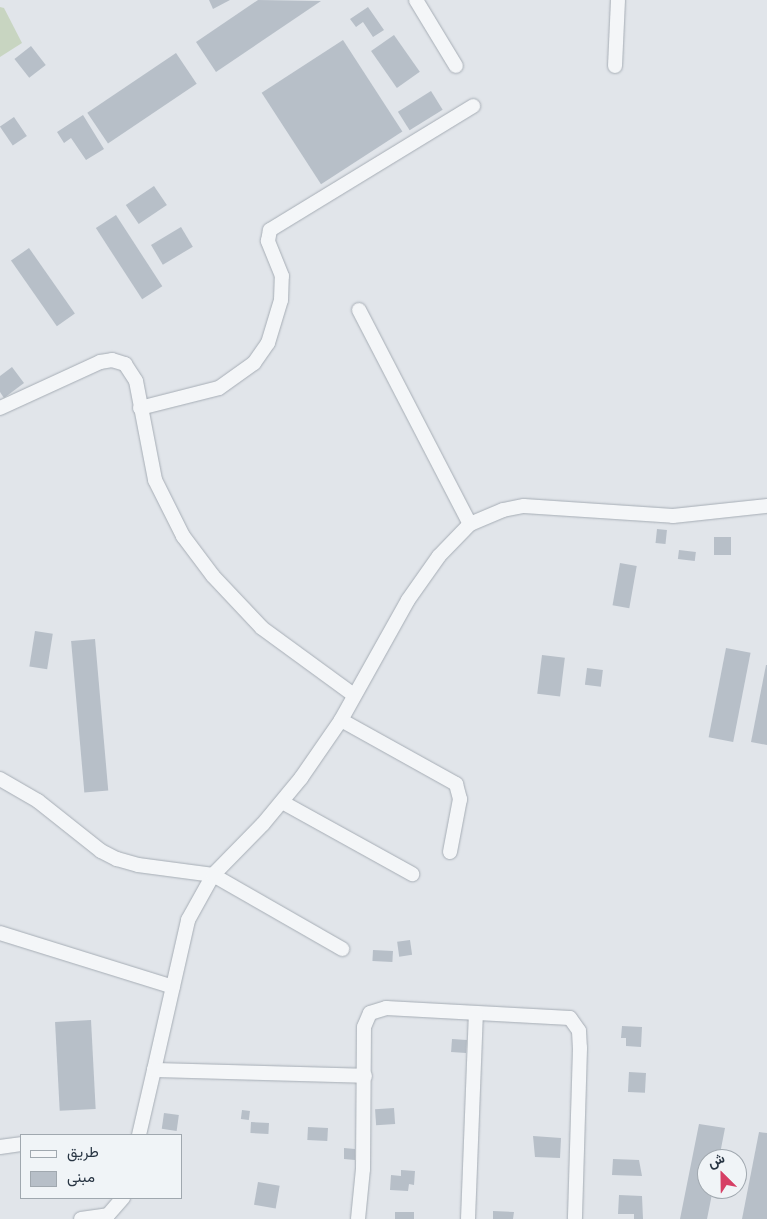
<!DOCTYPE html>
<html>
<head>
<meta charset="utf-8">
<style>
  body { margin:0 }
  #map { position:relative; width:767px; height:1219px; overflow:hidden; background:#e1e5ea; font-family:"Alegreya Sans",Vazirmatn,sans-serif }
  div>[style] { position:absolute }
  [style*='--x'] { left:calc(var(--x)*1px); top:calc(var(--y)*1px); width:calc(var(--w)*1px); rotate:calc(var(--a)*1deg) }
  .green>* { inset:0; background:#c8d5c1 }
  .building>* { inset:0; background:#b7bfc8; transform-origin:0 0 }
  .roads { filter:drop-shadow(0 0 1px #a6adb5) drop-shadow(0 0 1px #a6adb5) }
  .minor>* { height:14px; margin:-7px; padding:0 7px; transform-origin:7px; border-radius:7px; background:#f4f6f8 }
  span { translate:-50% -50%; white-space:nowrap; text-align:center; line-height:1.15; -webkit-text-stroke:4.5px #f0f4f7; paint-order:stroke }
  .legend { position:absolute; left:20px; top:1134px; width:162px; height:65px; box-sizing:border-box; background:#f0f4f7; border:1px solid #a0a8af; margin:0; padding:6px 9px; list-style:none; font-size:15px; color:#283543 }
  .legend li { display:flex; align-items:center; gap:10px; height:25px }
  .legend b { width:25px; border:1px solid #a0a8af }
  .north { position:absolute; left:697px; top:1149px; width:50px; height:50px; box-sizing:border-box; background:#f0f4f7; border:1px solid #a0a8af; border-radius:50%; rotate:337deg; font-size:14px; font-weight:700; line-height:20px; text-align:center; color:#283543 }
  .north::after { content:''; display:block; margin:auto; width:18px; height:22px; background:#d63f65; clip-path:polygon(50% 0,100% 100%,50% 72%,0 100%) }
</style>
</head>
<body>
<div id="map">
  <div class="green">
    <i style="clip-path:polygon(0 7px,4px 8px,22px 43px,0 57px)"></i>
  </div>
  <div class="building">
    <i style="clip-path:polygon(209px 0,230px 0,213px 9px)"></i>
    <i style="clip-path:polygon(258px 0,321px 1px,216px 72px,196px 42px)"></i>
    <i style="clip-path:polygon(368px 7px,384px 30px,373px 37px,363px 22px,356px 27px,350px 19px)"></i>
    <i style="left:394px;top:35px;width:45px;height:28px;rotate:55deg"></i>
    <i style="left:343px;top:40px;width:109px;height:97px;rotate:57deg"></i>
    <i style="left:31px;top:46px;width:24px;height:21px;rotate:52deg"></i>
    <i style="left:176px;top:53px;width:37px;height:107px;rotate:56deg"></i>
    <i style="left:431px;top:91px;width:22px;height:39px;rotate:58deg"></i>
    <i style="clip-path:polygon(83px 115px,104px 149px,86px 160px,71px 138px,64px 143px,57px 132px)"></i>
    <i style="left:14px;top:117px;width:23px;height:17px;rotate:56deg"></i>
    <i style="left:154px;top:186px;width:23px;height:34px;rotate:56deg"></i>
    <i style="left:116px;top:215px;width:85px;height:24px;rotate:57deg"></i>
    <i style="left:181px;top:227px;width:23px;height:35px;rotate:59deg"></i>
    <i style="left:29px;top:248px;width:80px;height:22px;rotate:55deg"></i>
    <i style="clip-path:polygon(12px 367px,24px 383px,4px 398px,0 392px,0 376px)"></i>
    <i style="left:657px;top:529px;width:10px;height:14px;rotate:6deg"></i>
    <i style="left:714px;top:537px;width:17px;height:18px"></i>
    <i style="left:679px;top:550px;width:17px;height:9px;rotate:7deg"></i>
    <i style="left:620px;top:563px;width:17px;height:43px;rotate:10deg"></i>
    <i style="left:35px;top:631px;width:18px;height:36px;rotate:9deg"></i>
    <i style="left:95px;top:639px;width:152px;height:24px;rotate:85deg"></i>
    <i style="left:726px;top:648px;width:25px;height:91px;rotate:11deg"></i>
    <i style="left:542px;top:655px;width:23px;height:39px;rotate:7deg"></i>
    <i style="clip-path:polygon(766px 665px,767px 665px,767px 745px,751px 742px)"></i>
    <i style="left:587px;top:668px;width:16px;height:17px;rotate:7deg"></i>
    <i style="left:410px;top:940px;width:15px;height:13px;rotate:82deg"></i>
    <i style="left:373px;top:950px;width:20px;height:11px;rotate:3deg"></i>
    <i style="left:91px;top:1020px;width:89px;height:36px;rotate:87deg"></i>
    <i style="clip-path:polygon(622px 1026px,642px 1027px,641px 1047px,626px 1046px,626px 1038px,621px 1038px)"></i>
    <i style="left:452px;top:1039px;width:15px;height:13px;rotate:4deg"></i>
    <i style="left:629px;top:1072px;width:17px;height:20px;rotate:3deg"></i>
    <i style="left:394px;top:1108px;width:16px;height:19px;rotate:86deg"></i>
    <i style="left:242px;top:1110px;width:8px;height:9px;rotate:7deg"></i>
    <i style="left:164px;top:1113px;width:15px;height:16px;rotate:8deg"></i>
    <i style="left:251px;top:1122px;width:18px;height:11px;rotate:3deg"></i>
    <i style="clip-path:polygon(699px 1124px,725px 1128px,719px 1159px,707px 1159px,707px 1189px,713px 1189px,707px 1219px,680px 1219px)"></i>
    <i style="left:308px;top:1127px;width:20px;height:13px;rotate:3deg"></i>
    <i style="clip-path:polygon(759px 1132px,767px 1133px,767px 1219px,742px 1219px)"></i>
    <i style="clip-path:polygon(533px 1136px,561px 1138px,560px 1158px,535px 1157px)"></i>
    <i style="clip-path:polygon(344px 1148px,355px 1149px,355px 1160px,344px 1159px)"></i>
    <i style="clip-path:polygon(613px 1159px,639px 1160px,642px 1176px,612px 1175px)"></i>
    <i style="clip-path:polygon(401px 1170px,415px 1171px,414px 1185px,409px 1184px,408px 1191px,390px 1190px,391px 1175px,401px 1176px)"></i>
    <i style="left:258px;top:1182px;width:22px;height:23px;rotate:10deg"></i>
    <i style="clip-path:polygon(619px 1195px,642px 1196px,643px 1219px,634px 1219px,634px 1214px,618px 1214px)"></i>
    <i style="clip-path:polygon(493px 1211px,514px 1212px,513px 1219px,493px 1219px)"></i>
    <i style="left:395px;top:1212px;width:19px;height:7px"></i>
  </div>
  <div class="roads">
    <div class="minor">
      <i style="--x:416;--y:0;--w:77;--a:58.8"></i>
      <i style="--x:615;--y:66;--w:66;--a:-87.4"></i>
      <i style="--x:359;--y:310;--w:241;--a:62.6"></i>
      <i style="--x:0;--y:408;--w:110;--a:-24.7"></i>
      <i style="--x:100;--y:362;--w:12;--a:-9"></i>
      <i style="--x:112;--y:360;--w:14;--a:17"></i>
      <i style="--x:125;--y:364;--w:20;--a:57"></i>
      <i style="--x:136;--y:381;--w:101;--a:79.1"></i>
      <i style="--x:155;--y:480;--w:63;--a:63.4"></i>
      <i style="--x:183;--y:536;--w:50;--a:53.1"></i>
      <i style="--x:213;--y:576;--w:71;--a:46.7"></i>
      <i style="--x:262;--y:628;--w:114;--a:36.1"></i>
      <i style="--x:140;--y:408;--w:81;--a:-14.2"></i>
      <i style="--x:219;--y:388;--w:43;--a:-35.5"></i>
      <i style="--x:254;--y:363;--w:24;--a:-55"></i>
      <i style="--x:268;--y:343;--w:45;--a:-73.2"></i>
      <i style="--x:281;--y:300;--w:24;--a:-88"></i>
      <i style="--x:282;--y:276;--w:38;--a:-112"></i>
      <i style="--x:268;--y:241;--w:11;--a:-80"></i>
      <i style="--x:270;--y:230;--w:238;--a:-31.4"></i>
      <i style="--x:341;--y:720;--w:132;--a:29.1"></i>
      <i style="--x:456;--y:784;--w:16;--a:75"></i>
      <i style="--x:460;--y:799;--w:54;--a:100.7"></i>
      <i style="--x:0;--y:779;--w:44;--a:30.1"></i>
      <i style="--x:38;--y:801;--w:80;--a:38.4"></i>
      <i style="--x:101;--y:851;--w:18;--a:27"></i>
      <i style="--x:117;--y:859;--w:22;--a:16"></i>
      <i style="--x:138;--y:865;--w:76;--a:7.6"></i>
      <i style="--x:213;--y:875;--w:71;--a:-45.6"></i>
      <i style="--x:263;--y:824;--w:60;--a:-50.4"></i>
      <i style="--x:301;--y:778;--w:70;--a:-55.4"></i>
      <i style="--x:341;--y:720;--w:137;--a:-60.8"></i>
      <i style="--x:408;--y:600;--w:54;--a:-54.8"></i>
      <i style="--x:439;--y:556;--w:45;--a:-45.9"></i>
      <i style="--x:470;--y:524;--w:36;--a:-23"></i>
      <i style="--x:503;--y:510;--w:21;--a:-11"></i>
      <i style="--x:524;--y:506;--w:149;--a:3.8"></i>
      <i style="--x:673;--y:516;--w:95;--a:-6.1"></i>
      <i style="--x:282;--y:802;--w:149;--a:29"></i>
      <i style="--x:0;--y:933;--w:181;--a:17.3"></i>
      <i style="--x:154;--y:1070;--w:154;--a:-77.2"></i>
      <i style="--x:188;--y:920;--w:51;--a:-60.9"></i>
      <i style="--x:213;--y:875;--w:149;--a:29.8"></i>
      <i style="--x:139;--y:1135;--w:67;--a:-77"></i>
      <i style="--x:154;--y:1070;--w:211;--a:1.6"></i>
      <i style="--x:0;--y:1147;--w:21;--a:-8"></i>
      <i style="--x:81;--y:1219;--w:27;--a:-8"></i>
      <i style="--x:108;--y:1215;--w:23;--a:-49"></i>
      <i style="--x:358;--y:1219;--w:50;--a:-84.3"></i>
      <i style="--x:363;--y:1169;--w:142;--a:-89.6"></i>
      <i style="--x:364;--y:1027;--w:15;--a:-67"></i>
      <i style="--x:370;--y:1013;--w:17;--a:-17"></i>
      <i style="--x:386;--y:1008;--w:184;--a:3.1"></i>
      <i style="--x:570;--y:1018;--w:16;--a:55"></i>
      <i style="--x:579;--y:1031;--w:17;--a:87"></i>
      <i style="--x:580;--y:1048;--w:171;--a:91.7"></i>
      <i style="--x:468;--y:1219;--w:205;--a:-87.8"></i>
    </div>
  </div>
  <ul class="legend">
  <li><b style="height:6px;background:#f4f6f8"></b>طريق</li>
  <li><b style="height:14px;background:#b7bfc8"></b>مبنى</li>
  </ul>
  <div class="north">ش</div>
</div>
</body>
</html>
